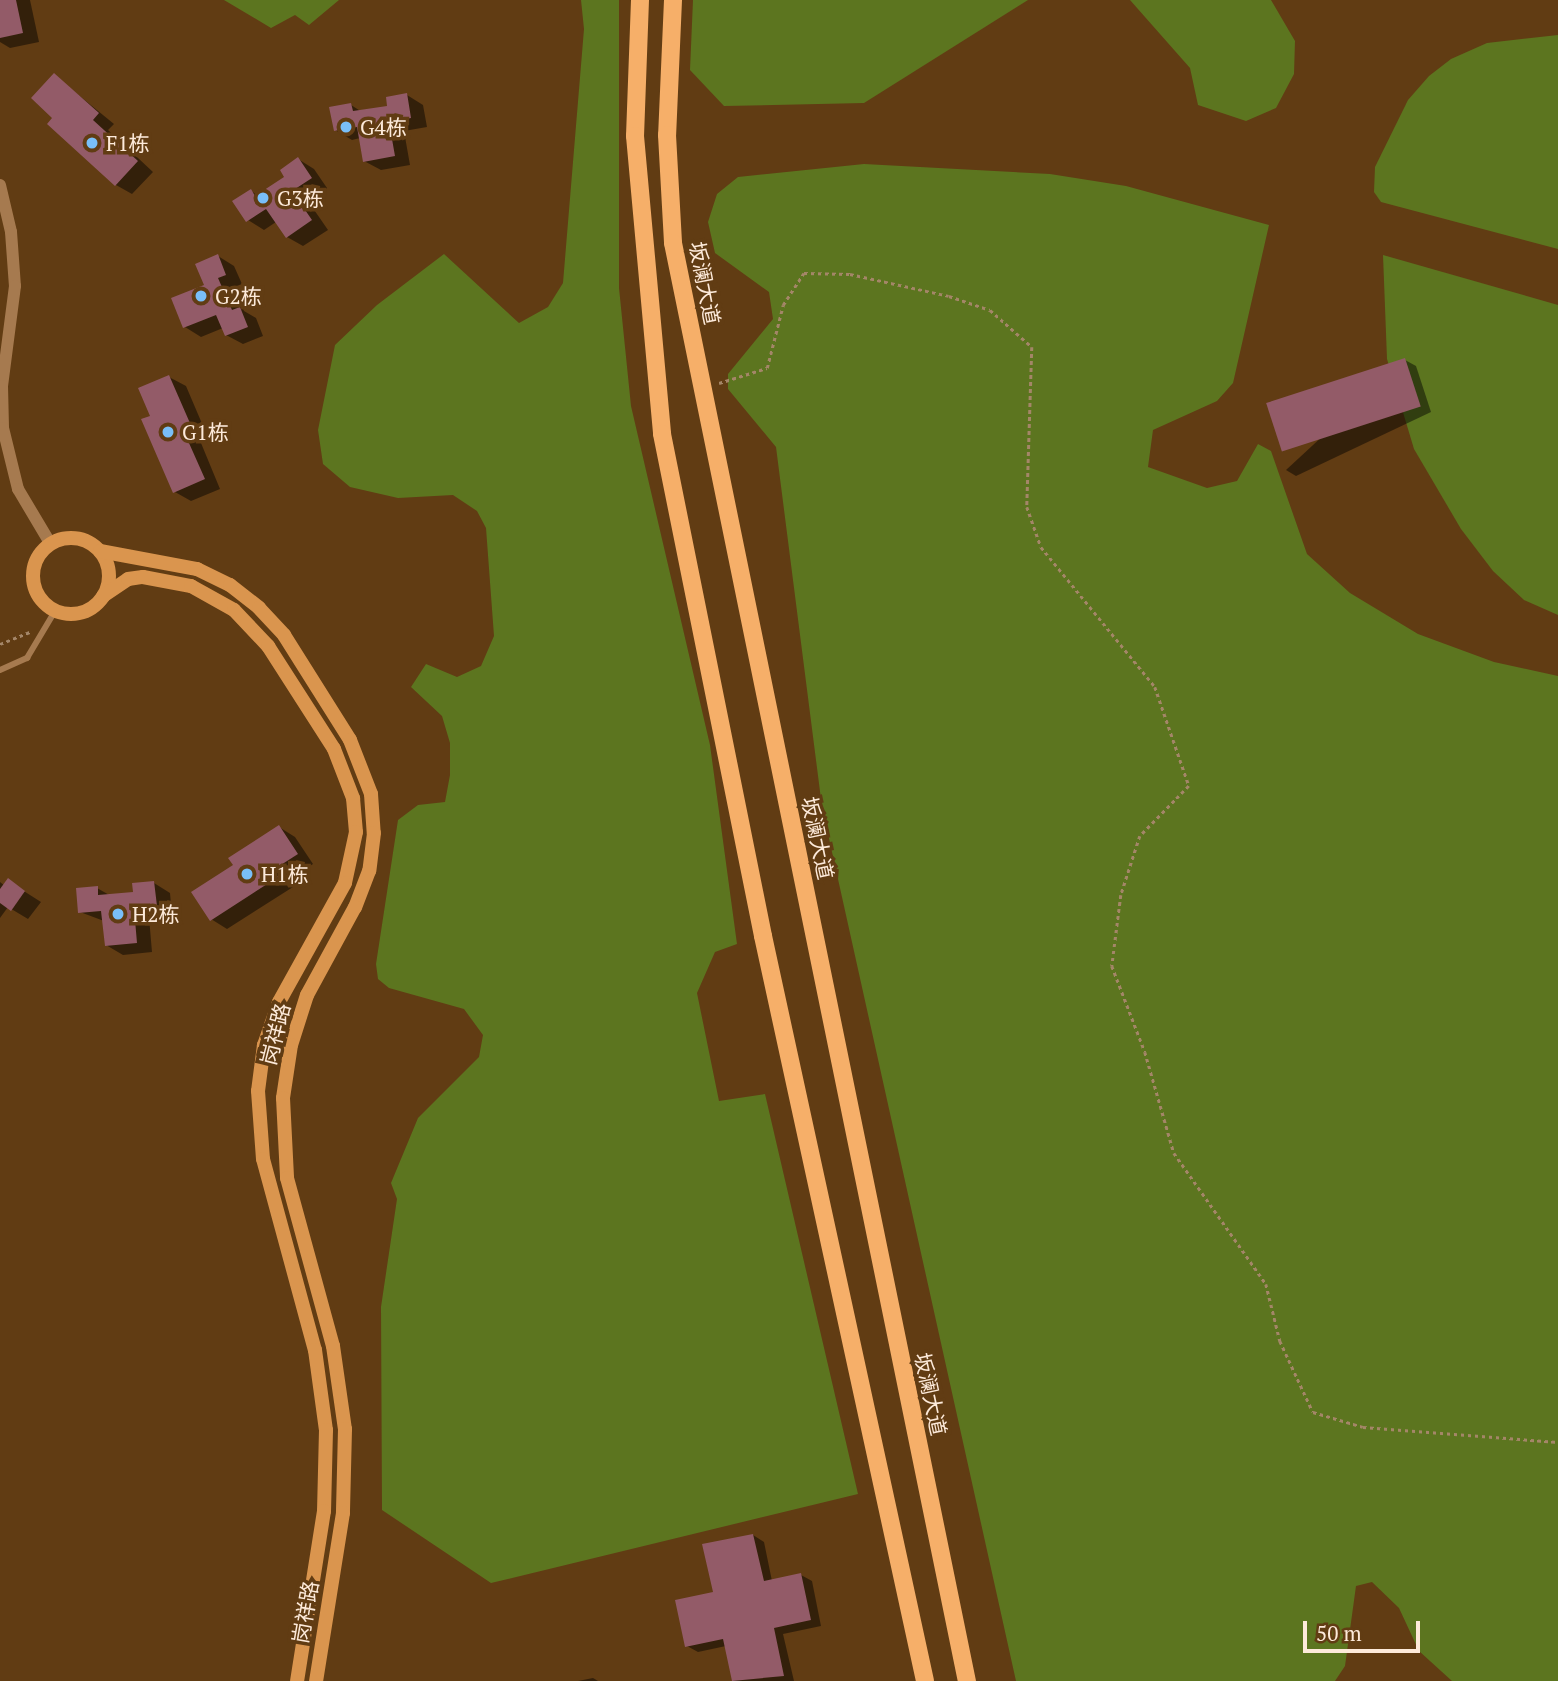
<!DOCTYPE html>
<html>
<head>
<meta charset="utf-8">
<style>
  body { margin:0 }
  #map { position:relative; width:1558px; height:1681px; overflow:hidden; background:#613c13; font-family:"PT Serif","Noto Sans SC",serif }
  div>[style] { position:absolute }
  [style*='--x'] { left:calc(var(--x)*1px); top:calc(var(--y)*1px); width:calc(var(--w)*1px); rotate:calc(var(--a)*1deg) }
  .green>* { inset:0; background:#5c751f }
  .shadow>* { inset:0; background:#0007 }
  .building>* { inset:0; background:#935b68; transform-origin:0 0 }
  .path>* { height:2.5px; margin-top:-1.25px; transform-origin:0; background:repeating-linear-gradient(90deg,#a48668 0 3.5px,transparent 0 7px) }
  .lane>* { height:6px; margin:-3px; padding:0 3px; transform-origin:3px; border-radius:3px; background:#a67a4f }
  .street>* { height:12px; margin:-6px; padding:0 6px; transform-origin:6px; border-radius:6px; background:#a67a4f }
  .secondary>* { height:14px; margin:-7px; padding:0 7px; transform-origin:7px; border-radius:7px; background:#da954e }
  .secondary>.ring { margin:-7px; padding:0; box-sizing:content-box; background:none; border:14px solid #da954e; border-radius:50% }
  .primary>* { height:18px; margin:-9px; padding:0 9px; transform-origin:9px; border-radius:9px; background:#f6af69 }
  .dots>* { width:19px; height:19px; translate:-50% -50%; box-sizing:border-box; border:4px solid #613c13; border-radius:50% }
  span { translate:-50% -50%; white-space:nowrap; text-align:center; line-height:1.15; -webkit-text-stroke:7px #613c13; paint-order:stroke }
  .poi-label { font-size:21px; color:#fdeada }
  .left { translate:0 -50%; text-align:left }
  .street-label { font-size:21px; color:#fdeada }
  .scale { position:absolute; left:1303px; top:1621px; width:117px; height:32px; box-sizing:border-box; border:4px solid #fdeada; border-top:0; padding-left:9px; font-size:21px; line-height:24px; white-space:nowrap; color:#fdeada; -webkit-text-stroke:5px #613c13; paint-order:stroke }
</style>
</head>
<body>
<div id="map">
  <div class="green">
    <i style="clip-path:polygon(224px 0,339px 0,309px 25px,295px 15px,271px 28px)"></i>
    <i style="clip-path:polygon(581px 0,619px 0,619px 288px,631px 406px,710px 745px,737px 944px,715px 952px,697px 993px,719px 1101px,765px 1094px,858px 1494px,491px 1583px,382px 1510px,381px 1307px,397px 1199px,391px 1183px,418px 1118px,479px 1057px,483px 1035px,464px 1009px,389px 988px,378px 979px,376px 964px,398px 820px,418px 805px,445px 802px,450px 775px,450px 743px,442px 716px,411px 687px,426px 664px,457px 677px,481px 666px,494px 636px,486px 528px,477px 511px,453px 495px,398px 498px,350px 487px,323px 464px,318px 430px,335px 345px,377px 305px,444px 254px,519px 323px,548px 307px,563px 283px,584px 29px)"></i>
    <i style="clip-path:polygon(693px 0,1028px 0,864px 103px,724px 106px,690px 70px)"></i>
    <i style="clip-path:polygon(1130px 0,1271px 0,1295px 41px,1294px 74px,1276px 108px,1246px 121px,1198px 105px,1190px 68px)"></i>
    <i style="clip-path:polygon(1558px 35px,1558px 249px,1381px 202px,1374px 192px,1375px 167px,1408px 100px,1429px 76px,1451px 59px,1487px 43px)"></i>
    <i style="clip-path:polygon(864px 164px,1050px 174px,1126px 186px,1269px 225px,1233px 383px,1217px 401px,1153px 430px,1148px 467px,1207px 488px,1237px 481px,1258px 444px,1271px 451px,1307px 554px,1350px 593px,1418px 634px,1494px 662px,1558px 676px,1558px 1681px,1452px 1681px,1419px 1651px,1399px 1608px,1372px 1582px,1356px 1586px,1345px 1666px,1335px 1681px,1016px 1681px,822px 807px,776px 447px,728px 389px,728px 374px,773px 319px,769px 292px,715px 253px,708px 222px,717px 194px,738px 177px)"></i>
    <i style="clip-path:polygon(1383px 255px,1558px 305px,1558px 615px,1524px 600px,1493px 571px,1461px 529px,1414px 449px,1387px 359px)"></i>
  </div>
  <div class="shadow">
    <i style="clip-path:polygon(0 0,30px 0,39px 42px,10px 48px,0 42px)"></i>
    <i style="clip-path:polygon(54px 75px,114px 124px,108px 130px,153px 172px,132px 194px,116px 185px,55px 118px)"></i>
    <i style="clip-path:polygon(407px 95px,423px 105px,427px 127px,404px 131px,410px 165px,381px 170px,364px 161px,360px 138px,352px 140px,335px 130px,351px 105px,362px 112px,389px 107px)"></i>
    <i style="clip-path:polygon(298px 159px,314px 169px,327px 188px,308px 201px,328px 230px,303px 246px,287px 237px,276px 222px,264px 230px,248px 220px,251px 191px,259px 196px,287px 177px)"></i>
    <i style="clip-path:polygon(218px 256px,234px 266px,242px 284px,234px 287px,244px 311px,256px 318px,263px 336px,243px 344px,226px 335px,223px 328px,201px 337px,185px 327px)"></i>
    <i style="clip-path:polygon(1405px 360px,1416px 366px,1431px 412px,1296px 476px,1286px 470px)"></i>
    <i style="clip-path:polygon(169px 377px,186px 386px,209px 440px,201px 443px,220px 489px,191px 501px,175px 492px,152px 417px)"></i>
    <i style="clip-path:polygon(279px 827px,295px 837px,313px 864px,288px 880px,293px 887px,227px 929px,211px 919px,235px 866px)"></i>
    <i style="clip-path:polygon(8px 881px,41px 902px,28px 919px,8px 907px,0 918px,0 882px,5px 886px)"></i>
    <i style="clip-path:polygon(154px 883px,170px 893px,172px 915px,149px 917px,152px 952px,123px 955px,106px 945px,104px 921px,80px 912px,97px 888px,111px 896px,135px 894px)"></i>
    <i style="clip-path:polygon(753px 1535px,764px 1542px,772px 1581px,801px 1575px,812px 1581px,821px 1626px,783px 1634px,794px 1681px,733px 1681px,726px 1646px,698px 1652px,687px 1646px)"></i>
    <i style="clip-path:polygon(593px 1678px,598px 1681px,578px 1681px)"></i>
  </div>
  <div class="building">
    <i style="clip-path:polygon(0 0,16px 0,23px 33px,0 38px)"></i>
    <i style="clip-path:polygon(54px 73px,99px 113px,93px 120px,138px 161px,115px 186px,47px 124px,52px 118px,31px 98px)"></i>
    <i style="clip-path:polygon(407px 93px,411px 118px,389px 122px,395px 156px,363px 162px,357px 127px,334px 131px,329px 107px,351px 103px,353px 111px,387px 106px,386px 97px)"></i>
    <i style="clip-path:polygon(298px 157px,312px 178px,292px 191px,312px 220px,286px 238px,266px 209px,246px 222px,232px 201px,251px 189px,255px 196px,284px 177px,280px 170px)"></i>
    <i style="clip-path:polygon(218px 254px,226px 275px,218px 278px,232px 310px,240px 307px,248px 327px,225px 336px,216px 315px,183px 328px,171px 298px,204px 285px,195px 264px)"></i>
    <i style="left:1405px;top:358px;width:51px;height:146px;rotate:72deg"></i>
    <i style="clip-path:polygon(169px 375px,193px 430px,185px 434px,205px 479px,173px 493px,141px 419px,150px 416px,138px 388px)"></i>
    <i style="clip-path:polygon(279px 825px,298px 854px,273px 870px,278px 877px,210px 921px,191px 892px,233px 865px,228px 858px)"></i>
    <i style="clip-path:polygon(8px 878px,25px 891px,11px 911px,0 903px,0 889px)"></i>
    <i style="clip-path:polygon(154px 881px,157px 906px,134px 908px,137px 943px,105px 946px,101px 911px,78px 913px,76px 888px,98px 886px,98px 895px,133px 892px,132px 883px)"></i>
    <i style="clip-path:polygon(753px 1534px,764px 1581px,801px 1573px,811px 1620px,774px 1628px,784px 1676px,732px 1681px,723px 1639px,685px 1647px,675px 1600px,713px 1592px,702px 1544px)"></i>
  </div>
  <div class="path">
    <i style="--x:719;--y:383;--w:50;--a:-17.4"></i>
    <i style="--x:767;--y:368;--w:65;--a:-75.7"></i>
    <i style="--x:783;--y:305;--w:38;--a:-57"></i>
    <i style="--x:804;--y:273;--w:46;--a:1.2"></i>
    <i style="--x:850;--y:274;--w:101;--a:12.5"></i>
    <i style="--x:949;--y:296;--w:43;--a:18.9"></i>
    <i style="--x:990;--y:310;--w:56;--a:41.4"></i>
    <i style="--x:1032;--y:347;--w:160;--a:91.8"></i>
    <i style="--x:1027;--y:507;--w:42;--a:70.7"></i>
    <i style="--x:1041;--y:547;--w:181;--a:50.8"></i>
    <i style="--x:1155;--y:687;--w:105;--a:71"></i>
    <i style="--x:1189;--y:786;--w:70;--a:134.4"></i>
    <i style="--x:1140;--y:836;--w:62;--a:107.9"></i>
    <i style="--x:1121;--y:895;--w:72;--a:97.2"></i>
    <i style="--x:1112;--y:966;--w:92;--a:69"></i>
    <i style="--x:1145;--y:1052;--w:105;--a:74"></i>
    <i style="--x:1174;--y:1153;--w:160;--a:54.9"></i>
    <i style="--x:1266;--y:1284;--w:59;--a:76.2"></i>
    <i style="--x:1280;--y:1341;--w:78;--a:65.1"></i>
    <i style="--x:1313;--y:1412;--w:52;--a:16.7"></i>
    <i style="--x:1363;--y:1427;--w:196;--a:4.4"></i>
    <i style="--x:0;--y:644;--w:32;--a:-22"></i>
  </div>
  <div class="lane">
    <i style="--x:0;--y:670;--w:30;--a:-24"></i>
    <i style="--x:27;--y:658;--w:55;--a:-59.2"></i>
  </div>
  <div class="street">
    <i style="--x:0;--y:185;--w:48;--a:76.8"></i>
    <i style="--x:11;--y:232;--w:54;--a:85.8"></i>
    <i style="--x:15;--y:286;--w:101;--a:97.4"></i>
    <i style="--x:2;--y:386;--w:42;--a:88.6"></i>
    <i style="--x:3;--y:428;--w:63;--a:76.2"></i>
    <i style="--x:18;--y:489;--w:63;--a:59.3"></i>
  </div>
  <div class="secondary">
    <i class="ring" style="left:33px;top:538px;width:62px;height:62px"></i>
    <i style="--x:100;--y:551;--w:99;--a:10.5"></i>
    <i style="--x:197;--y:569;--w:37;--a:26"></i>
    <i style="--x:230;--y:585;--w:37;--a:38"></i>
    <i style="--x:259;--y:608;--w:37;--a:47"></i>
    <i style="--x:284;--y:635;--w:124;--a:57.8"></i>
    <i style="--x:350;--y:740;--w:58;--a:68.7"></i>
    <i style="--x:371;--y:794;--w:39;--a:86"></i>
    <i style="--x:374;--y:833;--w:38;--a:97"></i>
    <i style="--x:369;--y:871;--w:39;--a:111"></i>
    <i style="--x:355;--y:907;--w:100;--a:118.6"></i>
    <i style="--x:307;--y:995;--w:52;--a:107.7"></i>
    <i style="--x:291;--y:1045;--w:54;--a:98.6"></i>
    <i style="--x:283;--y:1098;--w:80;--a:87.1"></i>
    <i style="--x:287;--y:1178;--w:174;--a:74.7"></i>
    <i style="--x:333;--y:1346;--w:84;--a:81.8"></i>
    <i style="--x:345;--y:1429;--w:84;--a:91.4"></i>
    <i style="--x:343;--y:1513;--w:170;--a:99.1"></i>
    <i style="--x:103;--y:596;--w:30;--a:-34"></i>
    <i style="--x:128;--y:579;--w:15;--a:-8"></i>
    <i style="--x:143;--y:577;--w:49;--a:10.6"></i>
    <i style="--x:191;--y:586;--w:49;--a:29.2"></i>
    <i style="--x:234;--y:610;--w:50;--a:46.6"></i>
    <i style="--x:268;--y:646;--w:122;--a:57.3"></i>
    <i style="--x:334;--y:749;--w:53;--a:68.8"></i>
    <i style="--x:353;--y:798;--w:34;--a:85"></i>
    <i style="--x:356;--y:832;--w:52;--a:102.2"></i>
    <i style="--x:345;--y:883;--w:136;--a:119"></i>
    <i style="--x:279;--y:1002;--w:46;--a:109.2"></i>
    <i style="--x:264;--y:1045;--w:46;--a:97.4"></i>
    <i style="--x:258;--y:1091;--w:68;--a:85.8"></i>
    <i style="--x:263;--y:1159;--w:198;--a:74.8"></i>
    <i style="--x:315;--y:1350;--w:81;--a:82.2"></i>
    <i style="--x:326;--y:1430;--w:81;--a:91.4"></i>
    <i style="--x:324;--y:1511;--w:172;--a:99"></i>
  </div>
  <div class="primary">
    <i style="--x:640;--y:0;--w:136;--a:92.1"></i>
    <i style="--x:635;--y:136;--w:299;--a:84.8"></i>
    <i style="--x:662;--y:434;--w:512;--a:78.62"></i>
    <i style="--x:763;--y:936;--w:762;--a:77.73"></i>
    <i style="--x:673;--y:0;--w:135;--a:92.5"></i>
    <i style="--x:667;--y:135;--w:108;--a:86.8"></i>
    <i style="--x:673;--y:243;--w:1468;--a:78.45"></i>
  </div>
  <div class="dots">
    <i style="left:346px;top:127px;background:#79bff8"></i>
    <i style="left:92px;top:143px;background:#79bff8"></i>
    <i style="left:263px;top:198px;background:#79bff8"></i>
    <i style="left:201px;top:296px;background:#79bff8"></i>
    <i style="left:168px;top:432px;background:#79bff8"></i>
    <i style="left:247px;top:874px;background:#79bff8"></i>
    <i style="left:118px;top:914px;background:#79bff8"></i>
  </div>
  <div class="poi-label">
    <span class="left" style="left:360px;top:127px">G4栋</span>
    <span class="left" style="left:106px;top:143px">F1栋</span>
    <span class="left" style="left:277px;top:198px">G3栋</span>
    <span class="left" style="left:215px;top:296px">G2栋</span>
    <span class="left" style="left:182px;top:432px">G1栋</span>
    <span class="left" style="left:261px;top:874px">H1栋</span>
    <span class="left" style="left:132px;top:914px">H2栋</span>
  </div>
  <div class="street-label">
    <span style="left:705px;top:283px;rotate:79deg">坂澜大道</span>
    <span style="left:818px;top:838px;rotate:78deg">坂澜大道</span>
    <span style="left:275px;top:1034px;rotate:-76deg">岗祥路</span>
    <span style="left:931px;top:1394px;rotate:78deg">坂澜大道</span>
    <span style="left:305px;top:1612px;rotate:-80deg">岗祥路</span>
  </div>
  <div class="scale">50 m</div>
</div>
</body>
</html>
